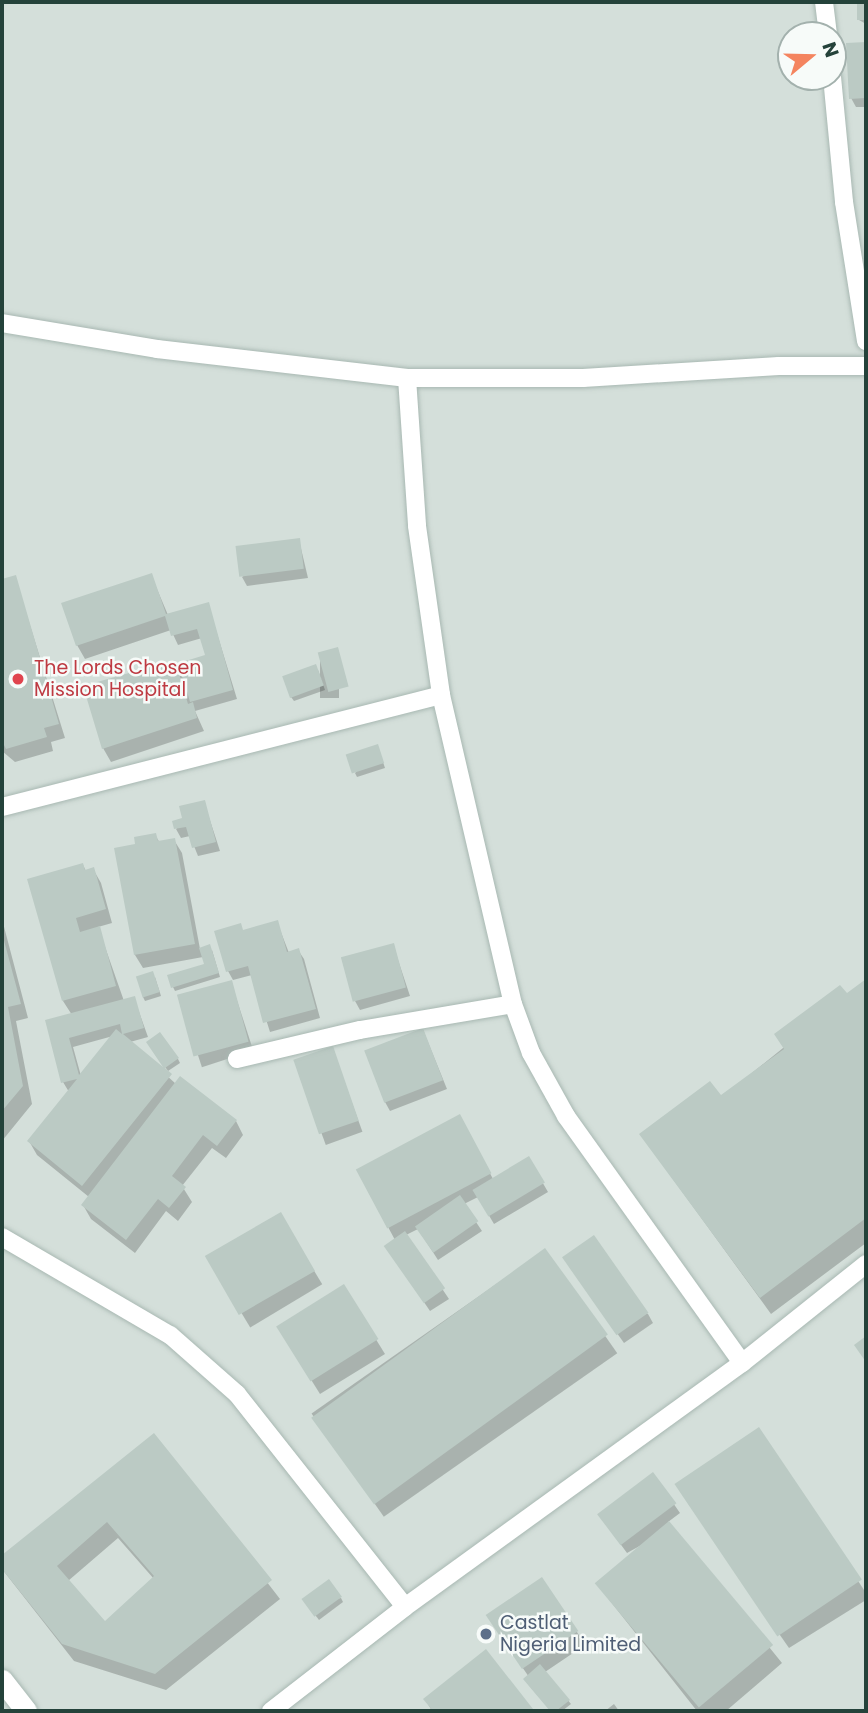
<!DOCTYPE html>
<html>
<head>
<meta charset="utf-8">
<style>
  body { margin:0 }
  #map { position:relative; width:868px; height:1713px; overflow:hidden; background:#e6efeb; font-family:Poppins,sans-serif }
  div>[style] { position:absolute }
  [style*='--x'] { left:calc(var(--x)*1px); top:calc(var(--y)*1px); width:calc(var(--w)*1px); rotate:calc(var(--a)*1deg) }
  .built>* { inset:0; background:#d4dfda }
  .shadow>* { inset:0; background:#0003; transform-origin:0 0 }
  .building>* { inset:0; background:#bbcac4; transform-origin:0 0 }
  .roads { filter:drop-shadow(0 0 2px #a8b8b2) drop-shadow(0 0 2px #a8b8b2) }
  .service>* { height:18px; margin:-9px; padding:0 9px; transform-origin:9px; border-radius:9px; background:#fff }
  .tertiary>* { height:21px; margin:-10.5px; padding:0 10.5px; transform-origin:10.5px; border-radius:10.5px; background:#fff }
  .dots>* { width:19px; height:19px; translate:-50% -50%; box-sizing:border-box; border:4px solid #f7fbf9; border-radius:50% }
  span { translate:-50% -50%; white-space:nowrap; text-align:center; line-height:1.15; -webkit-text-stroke:5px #f7fbf9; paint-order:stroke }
  .health-label { font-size:19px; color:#be3a42 }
  .left { translate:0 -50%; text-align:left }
  .service-label { font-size:19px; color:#4e5e75 }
  .frame { position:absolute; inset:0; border:4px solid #24423a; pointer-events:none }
  .north { position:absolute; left:777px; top:21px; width:70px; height:70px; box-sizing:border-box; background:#f7fbf9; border:2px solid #a3b1ad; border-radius:50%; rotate:71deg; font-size:19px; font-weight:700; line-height:28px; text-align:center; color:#24423a }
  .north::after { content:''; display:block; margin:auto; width:24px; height:32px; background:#f4845f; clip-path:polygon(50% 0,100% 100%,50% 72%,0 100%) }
</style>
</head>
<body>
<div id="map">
  <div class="built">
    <i style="clip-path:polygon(evenodd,2px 2px,866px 2px,866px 1711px,2px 1711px,2px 2px,791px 35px,833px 35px,833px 77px,791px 77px,791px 35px)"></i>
  </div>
  <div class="shadow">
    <i style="clip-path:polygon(859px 5px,866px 5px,866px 24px,859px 20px)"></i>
    <i style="clip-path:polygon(866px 44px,866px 107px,856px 107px,851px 98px,848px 45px)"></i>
    <i style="clip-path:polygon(299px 540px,308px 578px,247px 586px,242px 577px)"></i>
    <i style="clip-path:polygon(151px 575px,168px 615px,208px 604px,237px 699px,195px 711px,204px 731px,111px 762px,103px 748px,174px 662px,183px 678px,207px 656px,202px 638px,178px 645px,171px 630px,85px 659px,77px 645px)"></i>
    <i style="clip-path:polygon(15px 577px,65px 738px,51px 742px,53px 751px,15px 762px,2px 751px,2px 581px)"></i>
    <i style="left:320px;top:653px;width:19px;height:45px"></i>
    <i style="clip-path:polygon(318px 670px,325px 690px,294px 701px,291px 697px)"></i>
    <i style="clip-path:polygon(379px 750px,385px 768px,357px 777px,355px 773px)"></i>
    <i style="clip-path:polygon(204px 802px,220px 851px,198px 856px,190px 836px,181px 838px,176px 829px)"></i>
    <i style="clip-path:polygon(155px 835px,160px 843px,174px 840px,182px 853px,200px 949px,212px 950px,220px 977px,175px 991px,173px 987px,206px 965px,203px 957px,143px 968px,135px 955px,116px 849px,137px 845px)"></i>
    <i style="clip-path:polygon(evenodd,83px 865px,86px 871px,93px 869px,101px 883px,112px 923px,98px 927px,124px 1001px,134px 998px,148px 1037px,130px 1042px,176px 1084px,236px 1121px,243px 1135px,226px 1158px,212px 1148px,182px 1186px,192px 1202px,178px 1221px,166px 1211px,135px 1253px,91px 1219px,83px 1205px,89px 1197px,37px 1155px,29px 1141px,69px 1092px,63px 1082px,72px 1015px,63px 1001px,83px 865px,113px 1036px,81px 1076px,73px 1047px,113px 1036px)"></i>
    <i style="clip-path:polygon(2px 919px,28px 1018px,16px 1021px,32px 1104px,2px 1141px)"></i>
    <i style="clip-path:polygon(277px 922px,289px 953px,298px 950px,304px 959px,320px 1018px,270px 1032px,252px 975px,233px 980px,228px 971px,244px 932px)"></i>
    <i style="clip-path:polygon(393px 945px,410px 996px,360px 1010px,355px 1001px)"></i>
    <i style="clip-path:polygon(155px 977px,161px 996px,145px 1001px,143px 997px)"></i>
    <i style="clip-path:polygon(866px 981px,866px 1243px,771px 1314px,641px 1135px,721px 1098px)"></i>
    <i style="left:231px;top:982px;width:72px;height:54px;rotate:72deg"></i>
    <i style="clip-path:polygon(423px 1030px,447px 1089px,390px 1111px,385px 1102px)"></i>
    <i style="clip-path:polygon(151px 1047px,178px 1059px,180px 1063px,168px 1071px)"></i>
    <i style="left:332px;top:1048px;width:89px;height:39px;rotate:70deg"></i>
    <i style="clip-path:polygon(467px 1130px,493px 1179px,529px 1159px,548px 1192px,494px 1224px,478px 1197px,464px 1204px,482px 1231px,438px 1260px,418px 1229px,406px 1235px,449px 1299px,430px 1311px,392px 1255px,395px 1240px,358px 1171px)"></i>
    <i style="left:280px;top:1214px;width:82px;height:84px;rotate:59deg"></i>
    <i style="left:545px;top:1250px;width:126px;height:285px;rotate:55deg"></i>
    <i style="clip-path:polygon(570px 1267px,648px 1314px,653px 1323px,624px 1343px)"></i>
    <i style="clip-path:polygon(343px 1286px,385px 1354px,320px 1394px,287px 1341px)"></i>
    <i style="clip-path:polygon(759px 1430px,866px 1593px,866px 1600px,789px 1648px,688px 1503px)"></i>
    <i style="clip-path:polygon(evenodd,154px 1435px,280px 1599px,166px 1690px,74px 1661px,2px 1569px,2px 1557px,154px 1435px,118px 1538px,154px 1579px,104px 1623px,68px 1581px,118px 1538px)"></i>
    <i style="clip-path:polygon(653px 1474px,680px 1513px,668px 1522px,782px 1663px,726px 1711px,697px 1711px,596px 1583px,645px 1543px,627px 1553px,605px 1523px)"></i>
    <i style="clip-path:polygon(341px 1598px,343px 1602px,319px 1620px,306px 1603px)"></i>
    <i style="clip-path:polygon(496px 1629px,577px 1632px,585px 1645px,545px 1672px,571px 1704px,562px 1711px,551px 1711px,527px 1683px,529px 1677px)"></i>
    <i style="clip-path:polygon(485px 1651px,532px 1711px,432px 1711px,425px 1699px)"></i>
    <i style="clip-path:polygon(614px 1704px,619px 1711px,605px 1711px)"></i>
  </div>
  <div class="building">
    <i style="left:857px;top:3px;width:9px;height:17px"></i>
    <i style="clip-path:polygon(866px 42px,866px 98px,849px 99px,846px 43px)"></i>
    <i style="left:300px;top:538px;width:31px;height:65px;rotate:83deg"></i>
    <i style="clip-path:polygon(152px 573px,166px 614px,209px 602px,233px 690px,190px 702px,179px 663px,205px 655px,197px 629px,171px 636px,165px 616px,76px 646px,61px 603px)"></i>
    <i style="clip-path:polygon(16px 575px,59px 724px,44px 728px,47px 737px,6px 749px,2px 741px,2px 579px)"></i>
    <i style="left:338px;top:647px;width:41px;height:21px;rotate:75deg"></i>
    <i style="clip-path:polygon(175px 660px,188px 704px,193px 702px,197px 718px,102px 749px,83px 686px)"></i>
    <i style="left:316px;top:664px;width:23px;height:36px;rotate:70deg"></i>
    <i style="left:378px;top:744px;width:20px;height:34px;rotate:72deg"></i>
    <i style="clip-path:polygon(205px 800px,216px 842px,192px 848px,186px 827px,174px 829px,172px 821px,182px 818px,179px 806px)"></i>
    <i style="clip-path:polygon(156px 833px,158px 841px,175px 838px,195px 944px,134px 955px,114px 848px,135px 844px,134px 837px)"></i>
    <i style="clip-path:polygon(83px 863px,85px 870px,94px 867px,106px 909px,76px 918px,80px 932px,100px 926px,116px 986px,62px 1001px,27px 879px)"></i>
    <i style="clip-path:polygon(278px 920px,287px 952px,299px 948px,316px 1009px,263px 1023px,248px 966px,226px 972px,214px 931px,241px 923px,243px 930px)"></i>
    <i style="clip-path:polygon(2px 933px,21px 1004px,8px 1007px,23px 1086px,2px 1111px)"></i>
    <i style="left:394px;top:943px;width:46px;height:55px;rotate:75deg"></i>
    <i style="clip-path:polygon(210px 944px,219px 973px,171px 988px,167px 975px,204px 964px,199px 948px)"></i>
    <i style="left:153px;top:971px;width:22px;height:18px;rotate:72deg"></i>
    <i style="clip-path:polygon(866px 979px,866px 1218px,760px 1298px,639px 1134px,710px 1081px,721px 1095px,784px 1049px,774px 1034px,840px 985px,847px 993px)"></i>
    <i style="left:232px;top:980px;width:64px;height:57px;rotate:75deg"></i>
    <i style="clip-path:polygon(evenodd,135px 996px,144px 1028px,123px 1034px,163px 1067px,146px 1042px,160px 1032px,179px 1058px,165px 1068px,172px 1074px,82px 1186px,27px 1141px,77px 1079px,61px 1083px,45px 1020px,135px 996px,120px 1024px,122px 1034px,116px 1029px,79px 1075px,69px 1038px,120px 1024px)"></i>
    <i style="left:423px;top:1028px;width:56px;height:63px;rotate:69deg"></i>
    <i style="left:333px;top:1046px;width:79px;height:42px;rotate:71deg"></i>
    <i style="clip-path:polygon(180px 1076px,237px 1120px,217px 1146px,203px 1135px,172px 1176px,186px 1187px,169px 1208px,158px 1199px,126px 1240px,81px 1205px)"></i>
    <i style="left:460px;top:1114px;width:67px;height:118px;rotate:62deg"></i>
    <i style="left:529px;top:1156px;width:31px;height:66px;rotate:59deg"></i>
    <i style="left:460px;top:1195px;width:32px;height:55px;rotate:55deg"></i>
    <i style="left:281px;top:1212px;width:68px;height:88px;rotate:60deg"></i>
    <i style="left:405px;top:1231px;width:70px;height:26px;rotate:55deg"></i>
    <i style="left:594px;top:1235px;width:95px;height:39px;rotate:55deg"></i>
    <i style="left:545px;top:1248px;width:107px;height:289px;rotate:54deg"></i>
    <i style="left:344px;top:1284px;width:65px;height:80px;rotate:58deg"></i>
    <i style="clip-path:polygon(866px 1336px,866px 1362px,854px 1345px)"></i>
    <i style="left:759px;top:1427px;width:184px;height:102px;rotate:56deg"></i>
    <i style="clip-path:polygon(evenodd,154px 1433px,272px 1580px,155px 1674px,62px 1644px,2px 1569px,2px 1555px,154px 1433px,107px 1522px,154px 1576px,105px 1621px,57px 1566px,107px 1522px)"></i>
    <i style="left:653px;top:1472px;width:39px;height:70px;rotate:53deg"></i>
    <i style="left:669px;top:1521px;width:162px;height:97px;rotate:50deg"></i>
    <i style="left:542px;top:1577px;width:65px;height:68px;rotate:56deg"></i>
    <i style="left:329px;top:1579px;width:22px;height:34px;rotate:54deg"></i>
    <i style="clip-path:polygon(486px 1649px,533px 1709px,433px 1711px,423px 1699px)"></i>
    <i style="clip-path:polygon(540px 1664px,570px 1700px,556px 1711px,550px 1711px,523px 1679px)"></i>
  </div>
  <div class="roads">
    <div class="service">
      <i style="--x:824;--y:2;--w:33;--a:83"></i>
      <i style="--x:832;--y:77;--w:126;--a:84.5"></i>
      <i style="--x:844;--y:202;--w:141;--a:81"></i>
      <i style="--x:2;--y:323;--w:157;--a:9.5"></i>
      <i style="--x:157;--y:349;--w:252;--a:6.6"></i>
      <i style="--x:407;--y:378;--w:176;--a:0"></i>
      <i style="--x:583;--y:378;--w:196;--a:-3.5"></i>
      <i style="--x:779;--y:366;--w:87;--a:0"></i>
      <i style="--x:407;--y:378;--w:148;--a:86.1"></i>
      <i style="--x:417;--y:526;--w:171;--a:81.9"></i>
      <i style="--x:441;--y:695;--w:317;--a:76.9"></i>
      <i style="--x:513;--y:1004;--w:52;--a:69.8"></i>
      <i style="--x:531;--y:1053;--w:72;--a:60.9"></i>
      <i style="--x:566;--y:1116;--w:303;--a:54.5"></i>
      <i style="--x:2;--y:807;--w:453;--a:-14.3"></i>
      <i style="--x:237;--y:1059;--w:126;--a:-13.3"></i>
      <i style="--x:360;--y:1030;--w:155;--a:-9.6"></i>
      <i style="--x:2;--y:1237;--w:194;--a:30.3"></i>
      <i style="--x:170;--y:1335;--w:89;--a:41.4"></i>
      <i style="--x:237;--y:1394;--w:271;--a:51.7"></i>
      <i style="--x:271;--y:1711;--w:170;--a:-37.8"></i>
      <i style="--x:405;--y:1607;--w:416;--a:-35.9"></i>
      <i style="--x:742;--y:1363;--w:159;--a:-38.6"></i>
    </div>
    <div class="tertiary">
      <i style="--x:2;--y:1680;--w:39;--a:52"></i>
    </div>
  </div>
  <div class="dots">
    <i style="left:18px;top:679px;background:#e0444e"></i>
    <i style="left:486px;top:1634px;background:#5c6f8a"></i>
  </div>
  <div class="health-label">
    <span class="left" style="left:34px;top:679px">The Lords Chosen<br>Mission Hospital</span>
  </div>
  <div class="service-label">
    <span class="left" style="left:500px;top:1634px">Castlat<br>Nigeria Limited</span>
  </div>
  <div class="frame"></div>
  <div class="north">N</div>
</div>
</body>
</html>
